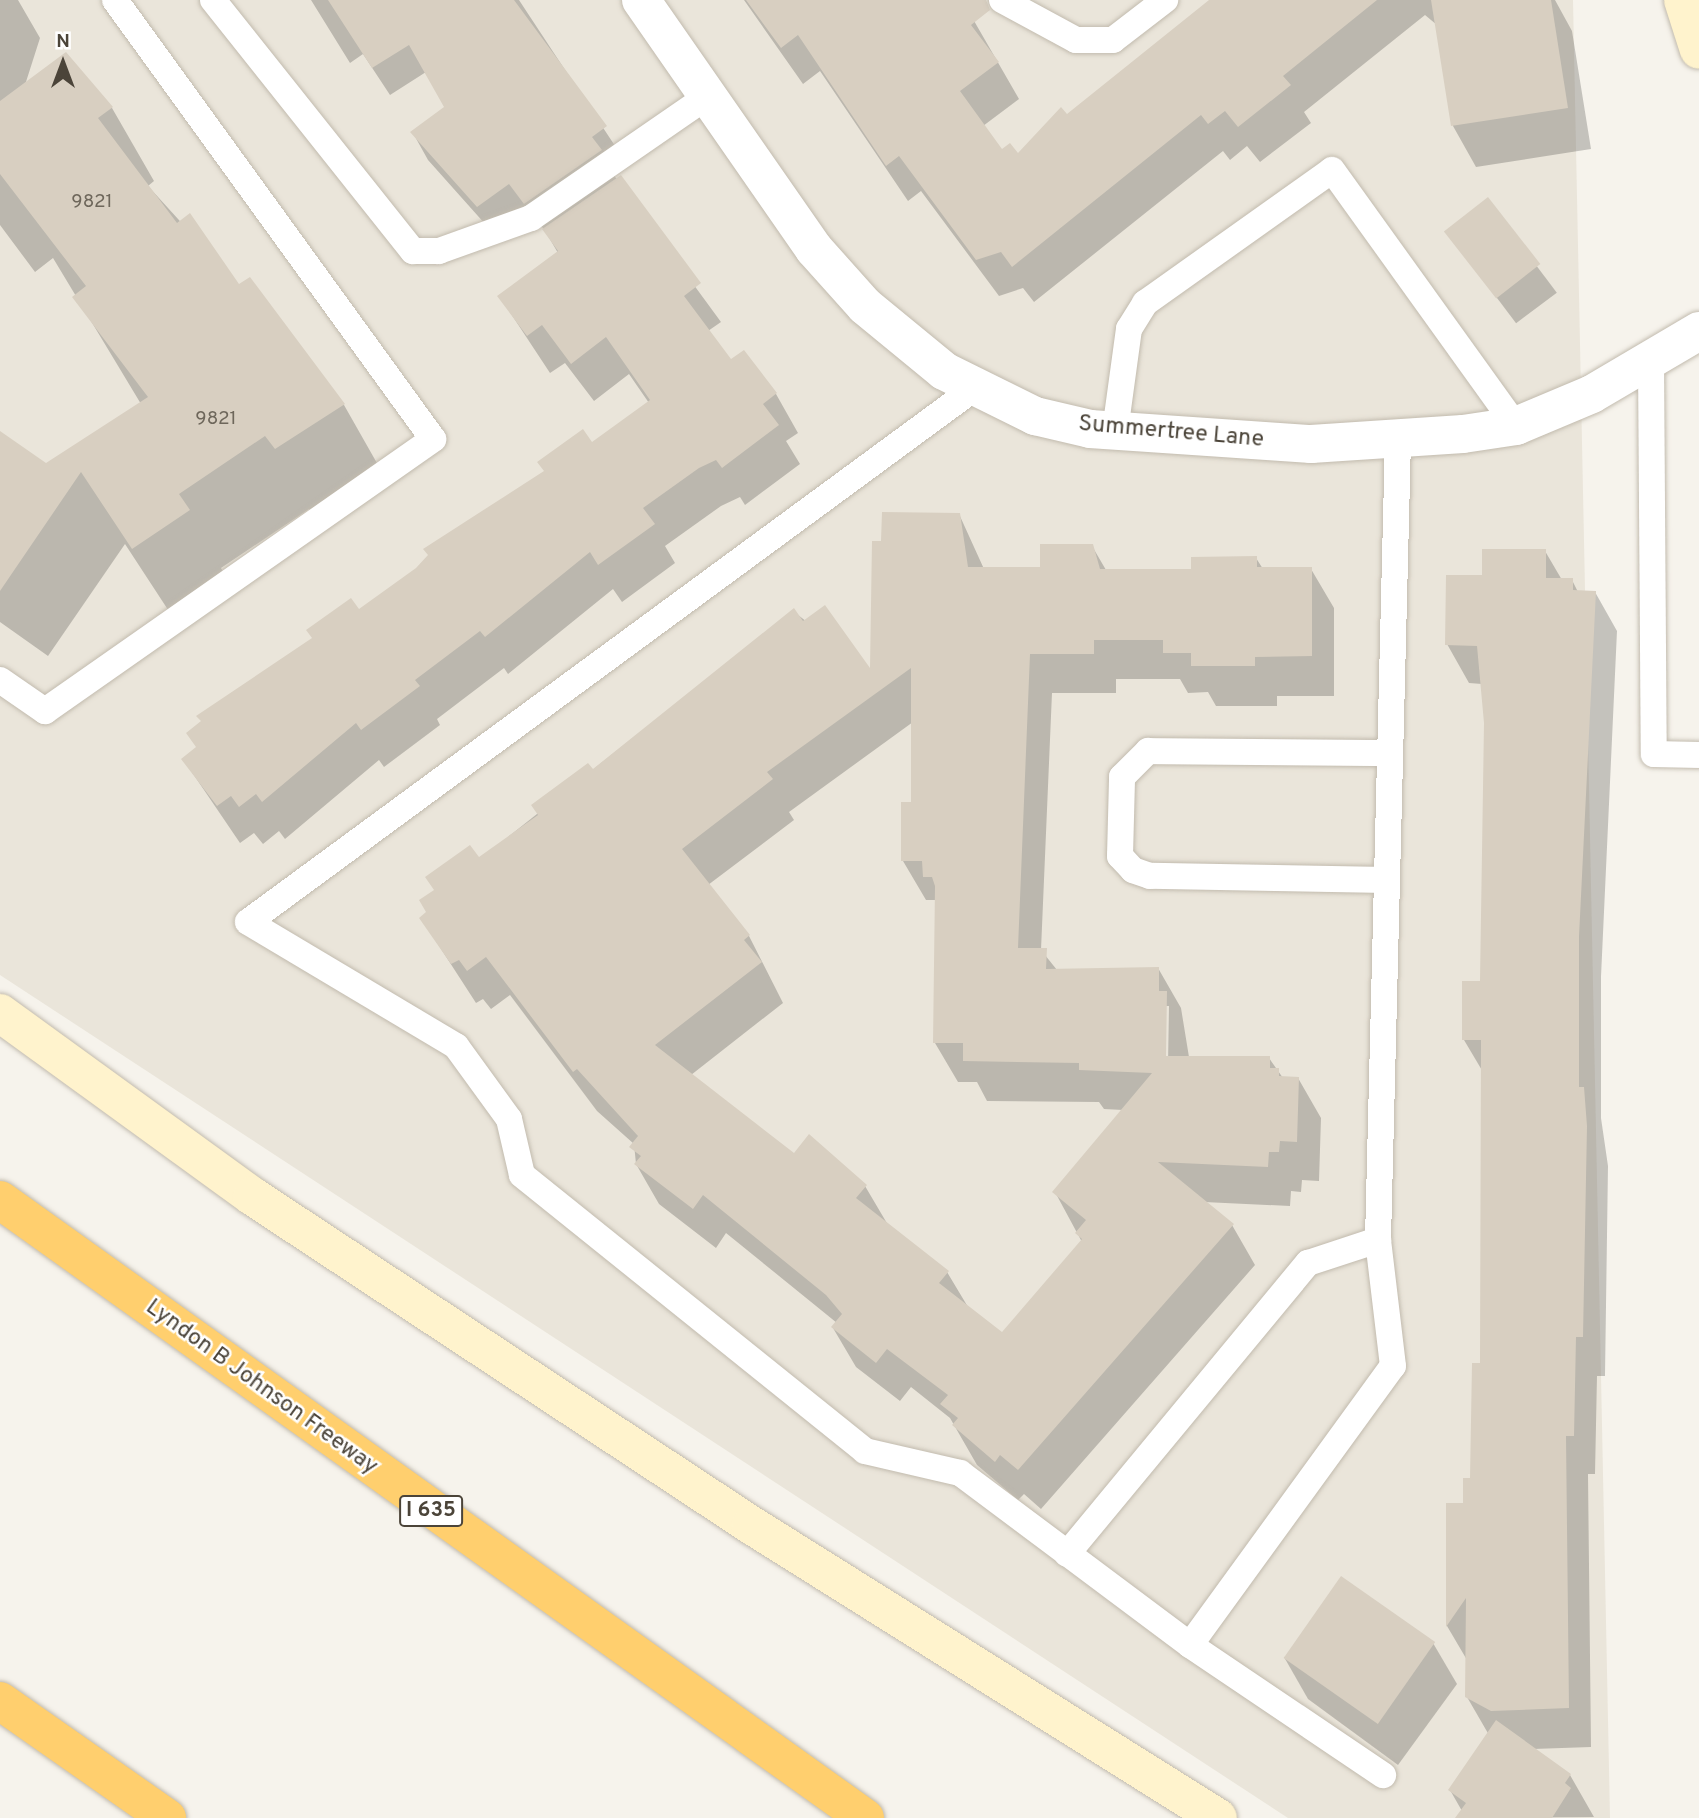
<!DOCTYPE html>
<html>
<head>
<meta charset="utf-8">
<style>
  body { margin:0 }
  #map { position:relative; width:1699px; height:1818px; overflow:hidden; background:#f6f3ec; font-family:Overpass,sans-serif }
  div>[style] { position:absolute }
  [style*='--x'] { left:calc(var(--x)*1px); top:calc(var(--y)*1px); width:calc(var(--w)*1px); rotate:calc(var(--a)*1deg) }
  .residential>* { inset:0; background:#eae5da }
  .shadow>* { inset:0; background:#0003; transform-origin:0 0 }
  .building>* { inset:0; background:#d8cfc1; transform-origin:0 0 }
  .roads { filter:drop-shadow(0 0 2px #c2bbae) drop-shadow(0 0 2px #c2bbae) }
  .lane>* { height:26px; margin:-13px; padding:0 13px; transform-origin:13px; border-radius:13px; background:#fff }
  .street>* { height:38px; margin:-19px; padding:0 19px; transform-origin:19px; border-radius:19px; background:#fff }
  .secondary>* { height:38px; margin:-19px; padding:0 19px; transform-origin:19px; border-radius:19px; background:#fff3cd }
  .highway>* { height:38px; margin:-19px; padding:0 19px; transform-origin:19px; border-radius:19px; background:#ffcf6e }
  span { translate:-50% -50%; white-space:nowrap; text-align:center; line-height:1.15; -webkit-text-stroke:5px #fff; paint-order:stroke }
  .number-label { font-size:19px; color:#6e675b }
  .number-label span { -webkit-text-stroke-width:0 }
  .shield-label span { padding:2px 5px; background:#fff; border:2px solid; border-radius:5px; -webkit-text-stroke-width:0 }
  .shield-label { font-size:21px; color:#4b4439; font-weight:700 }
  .street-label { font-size:23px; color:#4b4439 }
  .north { position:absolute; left:28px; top:28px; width:70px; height:70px; -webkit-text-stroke:5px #fff; paint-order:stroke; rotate:0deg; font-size:19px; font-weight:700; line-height:28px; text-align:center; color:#4b4439 }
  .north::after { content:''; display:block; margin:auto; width:24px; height:32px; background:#4b4439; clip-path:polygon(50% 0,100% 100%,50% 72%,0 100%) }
</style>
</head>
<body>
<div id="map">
  <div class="residential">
    <i style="clip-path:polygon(0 0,1573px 0,1610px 1818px,1288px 1818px,0 975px)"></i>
  </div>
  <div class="shadow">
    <i style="clip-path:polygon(0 0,18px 0,40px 38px,25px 85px,112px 108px,154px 181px,148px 186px,239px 286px,249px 279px,344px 405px,386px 479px,319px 522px,309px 509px,221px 568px,231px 585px,176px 622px,125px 544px,48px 656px,0 622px,0 434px,46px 465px,141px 404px,53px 258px,35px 272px,0 225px)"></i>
    <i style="clip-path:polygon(311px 0,519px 0,621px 155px,608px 165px,617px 180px,721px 322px,708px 331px,731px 361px,744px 352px,776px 394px,798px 433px,786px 441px,800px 464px,745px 505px,740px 497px,721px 506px,665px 546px,675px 563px,622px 602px,613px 589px,508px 674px,504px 668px,437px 719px,440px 725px,384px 767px,379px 760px,285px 839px,279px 831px,263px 844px,254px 833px,240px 843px,183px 759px,359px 611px,649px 403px,629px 374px,594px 401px,565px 363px,550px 373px,500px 297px,558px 253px,544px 229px,526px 211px,494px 234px,428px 160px,413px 133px,446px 108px,426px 72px,390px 95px,363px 54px,350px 63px)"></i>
    <i style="clip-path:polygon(744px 0,962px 0,1019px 99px,983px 126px,1002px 151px,1018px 156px,1212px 0,1555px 0,1572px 31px,1591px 149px,1476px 167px,1453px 126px,1437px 25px,1425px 15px,1304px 112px,1311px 123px,1260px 162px,1247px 146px,1230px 160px,1223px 151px,1034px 302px,1023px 288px,999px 296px,921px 191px,908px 201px,820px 71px,803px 84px)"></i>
    <i style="left:1487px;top:200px;width:116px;height:51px;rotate:53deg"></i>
    <i style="clip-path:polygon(evenodd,959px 514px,984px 569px,1041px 569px,1092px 546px,1106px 570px,1193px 570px,1256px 558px,1263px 569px,1311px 569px,1334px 608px,1334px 696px,1277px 696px,1277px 706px,1216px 706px,1208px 692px,1188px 693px,1180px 679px,1116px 679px,1116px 693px,1052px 693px,1041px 950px,1057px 970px,1158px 968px,1181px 1008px,1189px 1057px,1269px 1058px,1283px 1078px,1298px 1078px,1321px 1118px,1319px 1181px,1302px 1180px,1301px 1192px,1291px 1191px,1290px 1206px,1204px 1202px,1232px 1225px,1255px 1265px,1041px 1509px,1024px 1494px,1018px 1500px,977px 1465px,950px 1418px,911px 1387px,900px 1401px,856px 1367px,833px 1328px,837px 1323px,726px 1233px,716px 1248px,659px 1204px,636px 1164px,634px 1144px,597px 1111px,510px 995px,491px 1009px,483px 999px,476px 1003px,421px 918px,479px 860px,793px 611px,872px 673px,883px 543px,959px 514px,913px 722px,913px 804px,903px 861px,926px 900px,937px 900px,935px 1043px,958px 1082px,977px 1082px,987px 1101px,1099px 1102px,1104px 1109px,1123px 1110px,1055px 1192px,1082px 1242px,1003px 1334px,968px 1307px,947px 1272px,888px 1225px,865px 1186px,795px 1155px,691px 1075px,783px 1003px,749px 936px,708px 885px,794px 820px,789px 812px,913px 722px,959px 514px,1165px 1006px,1169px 1006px,1168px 1064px,1165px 1064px,1165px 1006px)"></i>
    <i style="clip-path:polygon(1545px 551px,1562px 580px,1572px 580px,1578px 592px,1595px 592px,1617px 631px,1601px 977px,1601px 1118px,1608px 1166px,1605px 1376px,1597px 1376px,1595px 1474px,1588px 1474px,1591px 1747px,1533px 1749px,1570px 1775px,1594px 1817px,1466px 1818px,1450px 1790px,1489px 1735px,1467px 1697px,1467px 1660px,1447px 1626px,1447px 1505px,1465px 1505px,1472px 1480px,1482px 1365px,1483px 1072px,1464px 1040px,1482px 983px,1486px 723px,1482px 684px,1469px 683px,1447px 644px,1484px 577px)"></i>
    <i style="clip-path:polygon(1433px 1643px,1457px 1684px,1398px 1765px,1308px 1699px,1284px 1657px)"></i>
  </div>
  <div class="building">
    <i style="clip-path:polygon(328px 0,514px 0,607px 126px,592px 137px,602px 150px,524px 204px,509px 184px,477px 207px,410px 132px,444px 107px,409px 45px,372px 68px)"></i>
    <i style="clip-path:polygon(746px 0,986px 0,990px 10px,971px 25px,999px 62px,960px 91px,1002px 149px,1010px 143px,1018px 153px,1061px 107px,1067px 114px,1209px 0,1377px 0,1283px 76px,1291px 85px,1238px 127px,1225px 111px,1208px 124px,1201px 115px,1012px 267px,1001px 252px,976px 260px,899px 156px,886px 166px,798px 35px,781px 48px)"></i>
    <i style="clip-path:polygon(1431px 0,1551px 0,1568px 108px,1451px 126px)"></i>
    <i style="clip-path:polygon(66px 52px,113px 107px,98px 118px,177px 223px,190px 213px,239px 284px,250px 277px,345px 404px,275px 449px,265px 436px,179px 494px,190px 510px,132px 549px,81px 472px,0 591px,0 431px,46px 463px,148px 397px,72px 297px,86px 286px,0 174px,0 101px)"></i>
    <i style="clip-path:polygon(621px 175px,701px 283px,684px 296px,731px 359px,744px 350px,777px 393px,763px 404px,779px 425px,722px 468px,716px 460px,699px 468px,643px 508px,655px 524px,598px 565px,590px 552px,485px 637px,480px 631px,415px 680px,420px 686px,361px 730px,356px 723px,262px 802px,256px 794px,239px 807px,231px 796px,217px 806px,181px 759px,196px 747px,186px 733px,201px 721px,196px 716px,312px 638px,306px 630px,351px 598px,359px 609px,416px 568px,428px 555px,423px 549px,544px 471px,537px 462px,583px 429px,592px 442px,650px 400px,606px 337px,571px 364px,542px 325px,527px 336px,497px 296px,558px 251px,542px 229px)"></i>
    <i style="left:1488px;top:197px;width:85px;height:56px;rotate:52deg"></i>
    <i style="clip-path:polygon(evenodd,882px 512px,960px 513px,968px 567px,1040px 567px,1040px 544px,1093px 544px,1100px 569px,1191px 569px,1191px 557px,1257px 556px,1257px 567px,1312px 567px,1312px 656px,1255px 657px,1255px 666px,1191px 666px,1191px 653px,1163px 653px,1163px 640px,1094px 640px,1094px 654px,1030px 654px,1018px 948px,1047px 948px,1046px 969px,1159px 967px,1159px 991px,1167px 991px,1166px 1056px,1270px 1056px,1270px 1068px,1279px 1068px,1279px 1076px,1299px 1077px,1297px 1142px,1280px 1141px,1279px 1152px,1269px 1152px,1268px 1167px,1158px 1162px,1234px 1224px,1018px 1470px,1000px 1455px,995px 1462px,952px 1425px,958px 1418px,940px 1404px,948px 1395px,887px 1349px,876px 1363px,831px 1327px,842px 1314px,826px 1295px,703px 1195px,693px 1209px,634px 1164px,641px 1156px,629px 1147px,638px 1136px,577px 1069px,573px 1072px,486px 957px,467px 971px,459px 960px,451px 964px,419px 918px,426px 912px,419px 900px,434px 890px,425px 877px,470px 845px,479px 857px,538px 815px,531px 805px,588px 763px,593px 769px,794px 608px,803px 621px,825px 605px,870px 668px,872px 541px,881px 541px,882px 512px,911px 668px,911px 802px,901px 802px,901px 861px,922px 861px,923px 877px,932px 877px,935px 886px,933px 1043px,963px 1043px,963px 1061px,1079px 1063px,1079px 1070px,1152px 1073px,1052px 1192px,1086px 1220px,1075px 1233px,1082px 1239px,1002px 1332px,939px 1283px,949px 1271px,856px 1198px,867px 1185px,809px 1134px,794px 1153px,655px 1045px,762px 962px,744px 940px,750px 935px,682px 849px,773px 779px,767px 772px,911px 668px)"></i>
    <i style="clip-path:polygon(1482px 549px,1546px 549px,1546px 578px,1573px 578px,1573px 590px,1596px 591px,1579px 937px,1579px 1087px,1584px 1087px,1587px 1126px,1583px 1337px,1576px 1337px,1574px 1436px,1566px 1436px,1569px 1708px,1491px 1711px,1465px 1697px,1466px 1598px,1446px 1627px,1446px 1503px,1463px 1503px,1463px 1478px,1470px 1478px,1472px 1363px,1480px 1363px,1481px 1040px,1462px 1040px,1462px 981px,1480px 981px,1484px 723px,1477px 646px,1445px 645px,1446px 575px,1482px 575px)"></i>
    <i style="left:1341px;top:1576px;width:115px;height:100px;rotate:35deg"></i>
    <i style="clip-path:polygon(1496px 1720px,1571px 1774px,1565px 1783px,1571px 1788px,1552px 1818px,1455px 1818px,1466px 1803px,1448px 1790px)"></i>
  </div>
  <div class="roads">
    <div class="lane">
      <i style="--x:213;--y:0;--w:321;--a:51.5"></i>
      <i style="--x:413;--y:251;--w:26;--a:0"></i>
      <i style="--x:439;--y:251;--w:98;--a:-19.7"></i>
      <i style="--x:531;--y:218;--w:215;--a:-34.6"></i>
      <i style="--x:1002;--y:0;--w:84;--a:28.4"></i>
      <i style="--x:1076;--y:40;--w:37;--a:0"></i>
      <i style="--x:1113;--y:40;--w:66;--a:-37.6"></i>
      <i style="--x:1651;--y:361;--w:393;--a:89.6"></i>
      <i style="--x:1654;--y:754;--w:45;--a:1.3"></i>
      <i style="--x:976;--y:387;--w:903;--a:143.69"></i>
      <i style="--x:248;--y:922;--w:242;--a:30.8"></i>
      <i style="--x:456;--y:1046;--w:90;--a:54"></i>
      <i style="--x:509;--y:1119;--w:57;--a:76.9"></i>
      <i style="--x:522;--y:1175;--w:440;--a:38.8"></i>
      <i style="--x:865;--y:1451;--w:98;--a:13"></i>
      <i style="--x:960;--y:1473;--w:287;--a:36.8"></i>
      <i style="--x:1190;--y:1645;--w:345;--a:-54"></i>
      <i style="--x:1393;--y:1366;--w:127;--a:-96.8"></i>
      <i style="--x:1115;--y:431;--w:103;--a:-82.2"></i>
      <i style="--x:1129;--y:329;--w:31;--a:-58"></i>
      <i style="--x:1145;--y:303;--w:229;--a:-35.4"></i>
      <i style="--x:1332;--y:170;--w:315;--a:54.3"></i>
      <i style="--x:0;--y:680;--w:55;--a:34.6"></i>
      <i style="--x:45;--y:711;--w:474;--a:-35"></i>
      <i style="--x:433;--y:439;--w:542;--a:-125.92"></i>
      <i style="--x:1387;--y:880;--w:237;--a:-179"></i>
      <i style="--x:1150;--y:876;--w:18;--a:-161"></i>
      <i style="--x:1133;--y:870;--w:19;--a:-133"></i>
      <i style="--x:1120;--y:856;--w:79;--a:-88.5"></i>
      <i style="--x:1122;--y:777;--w:37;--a:-45"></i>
      <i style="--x:1148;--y:751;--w:242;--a:0.5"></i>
      <i style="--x:1067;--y:1554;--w:378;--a:-50.4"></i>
      <i style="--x:1308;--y:1263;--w:74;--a:-18.2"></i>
      <i style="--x:1378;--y:1240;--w:800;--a:-88.57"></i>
      <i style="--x:1190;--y:1645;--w:233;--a:34"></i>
    </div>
    <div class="street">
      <i style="--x:641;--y:0;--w:303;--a:55.2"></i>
      <i style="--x:814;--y:249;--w:76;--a:48.2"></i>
      <i style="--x:865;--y:306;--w:102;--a:39.4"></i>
      <i style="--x:944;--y:371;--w:102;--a:26.3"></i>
      <i style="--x:1035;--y:416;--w:57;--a:13.3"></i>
      <i style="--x:1090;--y:429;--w:222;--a:3.9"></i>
      <i style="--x:1311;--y:444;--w:152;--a:-3.8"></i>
      <i style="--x:1463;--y:434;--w:54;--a:-8.6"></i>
      <i style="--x:1516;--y:426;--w:82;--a:-22.8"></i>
      <i style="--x:1592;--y:394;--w:124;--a:-30.5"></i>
    </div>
    <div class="secondary">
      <i style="--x:1683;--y:0;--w:52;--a:72.3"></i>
      <i style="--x:0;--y:1013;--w:311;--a:36"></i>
      <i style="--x:252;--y:1196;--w:598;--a:33.4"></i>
      <i style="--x:751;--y:1525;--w:551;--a:32.1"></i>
    </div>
    <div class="highway">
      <i style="--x:0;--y:1200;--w:1063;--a:35.54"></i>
      <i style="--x:0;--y:1701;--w:204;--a:35"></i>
    </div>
  </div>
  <div class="number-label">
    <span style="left:92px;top:203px">9821</span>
    <span style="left:216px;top:420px">9821</span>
  </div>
  <div class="shield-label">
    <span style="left:431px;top:1511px">I 635</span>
  </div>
  <div class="street-label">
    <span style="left:1171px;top:433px;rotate:5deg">Summertree Lane</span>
    <span style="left:261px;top:1388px;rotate:36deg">Lyndon B Johnson Freeway</span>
  </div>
  <div class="north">N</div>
</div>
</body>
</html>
